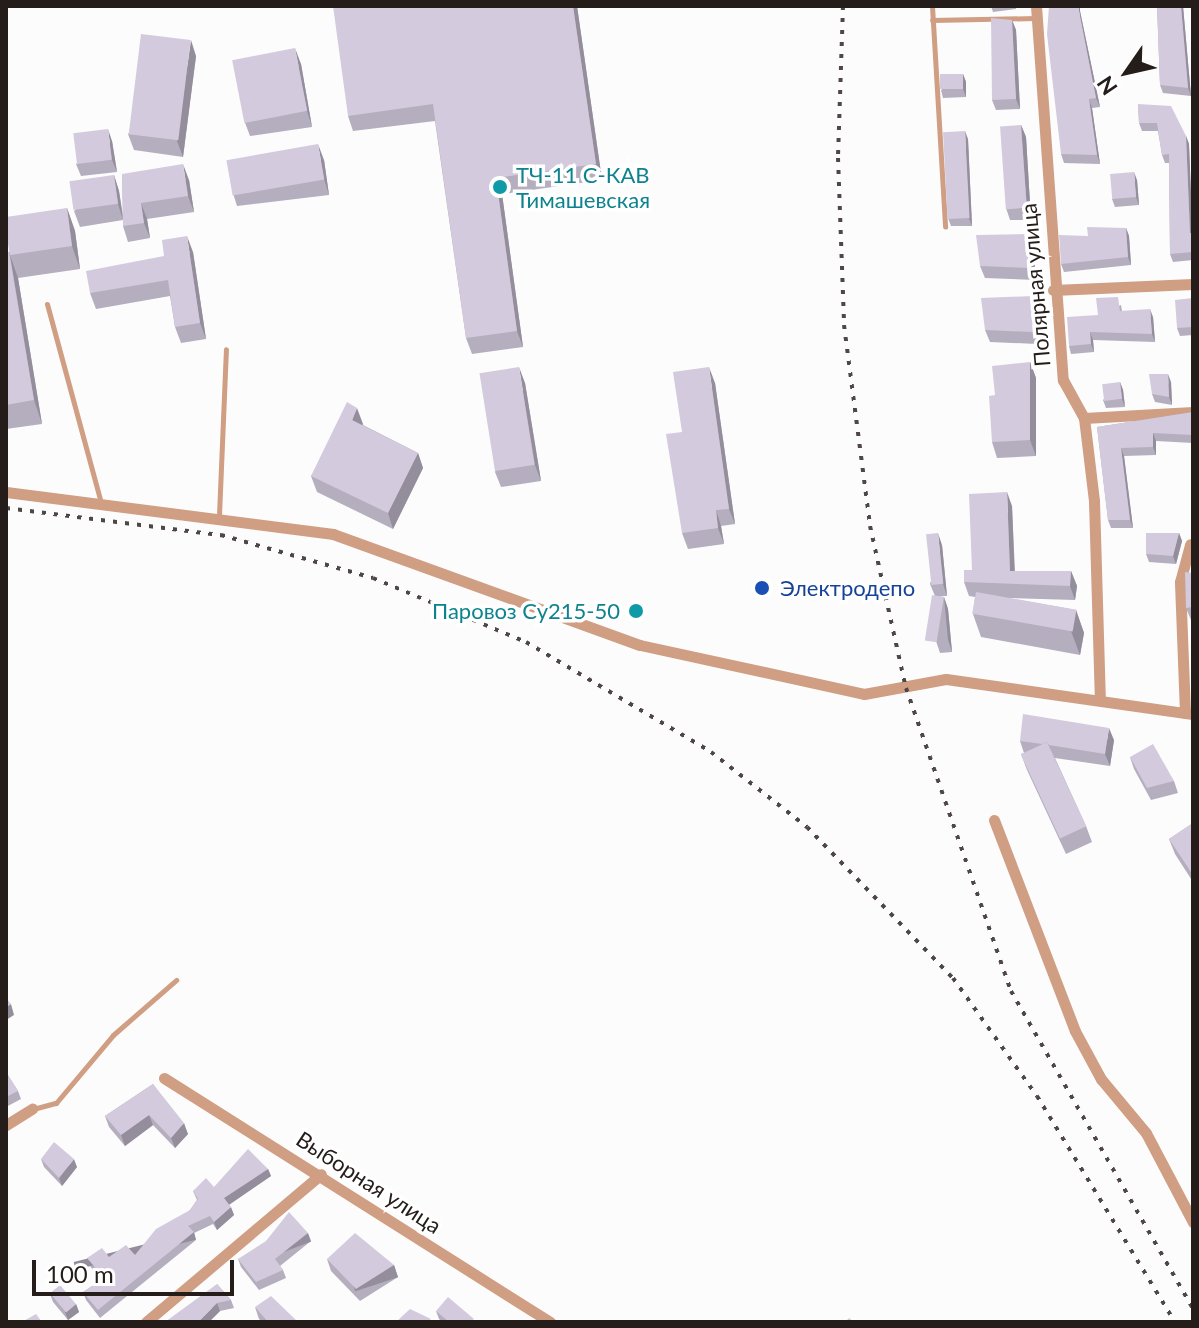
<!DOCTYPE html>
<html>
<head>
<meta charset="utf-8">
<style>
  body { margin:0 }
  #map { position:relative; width:1199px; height:1328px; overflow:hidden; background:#fcfcfc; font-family:Lato,sans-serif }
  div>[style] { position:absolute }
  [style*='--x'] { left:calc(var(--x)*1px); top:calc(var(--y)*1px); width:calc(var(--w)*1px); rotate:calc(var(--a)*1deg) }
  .service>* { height:5px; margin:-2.5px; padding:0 2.5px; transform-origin:2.5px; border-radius:2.5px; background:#cf9e83 }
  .minor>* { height:11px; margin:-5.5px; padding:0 5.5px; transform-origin:5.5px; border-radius:5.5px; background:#cf9e83 }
  .rail>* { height:4px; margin-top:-2px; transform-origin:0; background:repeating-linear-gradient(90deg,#4e4745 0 4px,transparent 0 12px) }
  .wall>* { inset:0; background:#b5aebe }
  .shaded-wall>* { inset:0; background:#948d9b; transform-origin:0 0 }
  .building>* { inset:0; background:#d3cadd; transform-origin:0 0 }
  .dots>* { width:22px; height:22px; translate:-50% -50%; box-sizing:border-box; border:4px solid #fff; border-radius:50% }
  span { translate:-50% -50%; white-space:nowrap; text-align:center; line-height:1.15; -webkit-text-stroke:7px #fff; paint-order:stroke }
  .culture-label { font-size:22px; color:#0d838f }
  .left { translate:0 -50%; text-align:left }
  .right { translate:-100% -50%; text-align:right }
  .street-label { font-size:22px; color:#251d1a }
  .transit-label { font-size:22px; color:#164399 }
  .frame { position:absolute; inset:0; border:8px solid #251d1a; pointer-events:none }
  .north { position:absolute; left:1087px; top:32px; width:80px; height:80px; -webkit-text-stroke:6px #fff; paint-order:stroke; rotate:236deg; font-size:22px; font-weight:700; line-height:32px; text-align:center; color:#251d1a }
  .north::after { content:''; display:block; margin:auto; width:28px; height:36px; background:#251d1a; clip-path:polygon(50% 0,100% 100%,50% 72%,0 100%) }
  .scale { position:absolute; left:32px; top:1260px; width:202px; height:36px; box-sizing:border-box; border:4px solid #251d1a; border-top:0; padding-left:10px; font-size:24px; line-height:28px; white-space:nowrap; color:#251d1a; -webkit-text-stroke:6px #fff; paint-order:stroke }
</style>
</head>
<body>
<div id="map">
  <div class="service">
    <i style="--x:932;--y:6;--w:221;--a:86.6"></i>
    <i style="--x:932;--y:20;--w:104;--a:-1.1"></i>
    <i style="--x:47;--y:304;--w:206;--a:74.8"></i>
    <i style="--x:219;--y:515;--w:166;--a:-87.6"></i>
    <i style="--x:33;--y:1109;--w:24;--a:-15"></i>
    <i style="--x:56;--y:1103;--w:89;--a:-50"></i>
    <i style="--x:113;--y:1035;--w:84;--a:-41.1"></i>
  </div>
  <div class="minor">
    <i style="--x:1036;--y:6;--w:375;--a:85.9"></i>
    <i style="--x:1063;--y:380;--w:43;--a:61.1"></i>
    <i style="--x:1084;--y:418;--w:84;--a:83.1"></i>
    <i style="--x:1094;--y:501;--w:198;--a:88.3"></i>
    <i style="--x:1053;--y:290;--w:140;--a:-2.5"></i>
    <i style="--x:1084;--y:418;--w:109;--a:-3.2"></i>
    <i style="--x:6;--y:492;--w:330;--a:7.3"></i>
    <i style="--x:333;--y:534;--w:326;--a:19.9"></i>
    <i style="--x:640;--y:645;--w:229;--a:12.3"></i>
    <i style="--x:864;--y:694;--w:83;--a:-10.4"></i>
    <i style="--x:946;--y:679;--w:249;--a:8.1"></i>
    <i style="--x:1185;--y:713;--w:131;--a:-92.2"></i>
    <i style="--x:1180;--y:582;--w:39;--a:-75"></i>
    <i style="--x:994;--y:820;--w:226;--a:69"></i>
    <i style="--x:1075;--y:1031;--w:55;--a:61.6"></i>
    <i style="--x:1101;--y:1079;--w:70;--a:50.2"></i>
    <i style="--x:1146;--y:1133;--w:101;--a:62.2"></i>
    <i style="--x:164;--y:1078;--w:457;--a:32.3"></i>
    <i style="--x:6;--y:1125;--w:31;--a:-32"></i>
    <i style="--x:146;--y:1322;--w:229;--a:-40.2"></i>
  </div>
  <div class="rail">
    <i style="--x:843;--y:6;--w:152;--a:91.9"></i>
    <i style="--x:838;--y:158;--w:167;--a:87.9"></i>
    <i style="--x:844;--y:325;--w:203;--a:82.6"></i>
    <i style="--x:870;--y:526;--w:166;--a:77.5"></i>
    <i style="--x:906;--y:688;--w:321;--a:70.9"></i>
    <i style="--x:1011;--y:991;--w:366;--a:60.2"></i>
    <i style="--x:6;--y:508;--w:217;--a:7.2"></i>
    <i style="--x:221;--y:535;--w:158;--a:15.8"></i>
    <i style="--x:373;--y:578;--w:166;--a:22.7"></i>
    <i style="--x:526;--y:642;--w:215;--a:30.7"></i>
    <i style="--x:711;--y:752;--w:122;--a:38"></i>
    <i style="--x:807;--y:827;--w:210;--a:46"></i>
    <i style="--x:953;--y:978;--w:145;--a:54.6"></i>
    <i style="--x:1037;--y:1096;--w:265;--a:58.6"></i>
  </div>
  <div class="wall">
    <i style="clip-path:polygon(577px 6px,602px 180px,502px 194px,523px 347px,472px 354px,466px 338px,435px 121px,353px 131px,348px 116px)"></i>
    <i style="clip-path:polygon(991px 6px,1016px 6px,1016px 9px,993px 12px)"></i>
    <i style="clip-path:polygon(1155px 6px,1183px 6px,1191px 96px,1163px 93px,1160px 85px,1157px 6px)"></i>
    <i style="clip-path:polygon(1080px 11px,1100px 107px,1092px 108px,1100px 164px,1064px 163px,1061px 154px)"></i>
    <i style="clip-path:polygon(1012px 20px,1016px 30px,1020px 109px,996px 110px,992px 100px)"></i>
    <i style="clip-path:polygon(196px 56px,183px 157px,134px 150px,128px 134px)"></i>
    <i style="clip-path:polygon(301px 64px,312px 127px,250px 136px,244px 120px)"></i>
    <i style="clip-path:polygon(963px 74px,966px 82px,966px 97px,943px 98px,941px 90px)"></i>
    <i style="clip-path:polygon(1138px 104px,1186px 136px,1189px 144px,1193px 260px,1173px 262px,1170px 254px,1169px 163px,1165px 163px,1162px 155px,1158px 131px,1142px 131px,1139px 123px)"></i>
    <i style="clip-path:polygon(1021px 125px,1026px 137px,1031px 220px,1010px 220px,1006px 208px)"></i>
    <i style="clip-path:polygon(968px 139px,972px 226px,951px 226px,948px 218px)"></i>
    <i style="clip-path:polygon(112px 141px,117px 172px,81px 176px,76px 164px)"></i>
    <i style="clip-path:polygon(324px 160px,329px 195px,237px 206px,232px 190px)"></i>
    <i style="clip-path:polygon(122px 174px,189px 180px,194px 212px,147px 219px,150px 238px,128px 242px,123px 226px,123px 220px,80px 227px,74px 211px,114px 175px,119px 191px,123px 215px)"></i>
    <i style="clip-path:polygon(1137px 180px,1139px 205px,1115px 207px,1112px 199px)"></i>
    <i style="clip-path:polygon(67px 208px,75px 231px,80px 269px,18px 278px,42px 424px,6px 429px,6px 253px,9px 252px)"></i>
    <i style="clip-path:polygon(1126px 228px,1129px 236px,1131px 265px,1064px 272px,1061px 264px,1088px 236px)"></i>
    <i style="clip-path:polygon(1029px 234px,1033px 246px,1036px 280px,985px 278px,980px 266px)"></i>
    <i style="clip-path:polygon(193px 252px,206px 339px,181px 343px,175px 327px,170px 296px,96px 309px,90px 293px)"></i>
    <i style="clip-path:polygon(1193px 298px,1193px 335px,1180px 336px,1177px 328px)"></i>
    <i style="clip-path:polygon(1121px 305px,1122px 311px,1153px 317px,1155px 342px,1093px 340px,1094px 352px,1071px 354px,1069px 346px,1098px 315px)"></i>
    <i style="clip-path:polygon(1037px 308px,1037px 344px,990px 342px,985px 330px)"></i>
    <i style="clip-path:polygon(1030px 362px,1036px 378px,1036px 456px,997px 458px,992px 442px,995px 395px)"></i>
    <i style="clip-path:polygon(1120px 382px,1123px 390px,1125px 407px,1106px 408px,1103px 400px)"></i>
    <i style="clip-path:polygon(1171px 382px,1172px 405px,1155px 402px,1152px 394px)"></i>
    <i style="clip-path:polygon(525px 383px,541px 481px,501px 487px,495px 472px)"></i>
    <i style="clip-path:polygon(715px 383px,735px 524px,721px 526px,724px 544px,688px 549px,682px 533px,682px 432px)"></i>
    <i style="clip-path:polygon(1193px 412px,1193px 443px,1156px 441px,1156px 455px,1124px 456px,1133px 528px,1111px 528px,1108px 520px,1097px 427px)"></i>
    <i style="clip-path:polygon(363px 424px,363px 425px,418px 453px,423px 468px,393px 529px,317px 492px,311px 476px)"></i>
    <i style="clip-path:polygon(1012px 506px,1015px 571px,1071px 571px,1077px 586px,1075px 600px,1007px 598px,1076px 610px,1084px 633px,1080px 655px,981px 637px,973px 614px,975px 597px,969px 596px,964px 582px,972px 570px)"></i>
    <i style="clip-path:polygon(1179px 533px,1182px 541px,1176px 564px,1149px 562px,1146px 554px)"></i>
    <i style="clip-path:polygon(942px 545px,947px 596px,937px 596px,944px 597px,948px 609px,952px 652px,940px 653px,936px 641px,935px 596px,930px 584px)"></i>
    <i style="clip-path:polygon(1193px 573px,1193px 620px,1191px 620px,1186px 608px)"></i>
    <i style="clip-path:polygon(1114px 740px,1110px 766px,1055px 758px,1086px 826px,1092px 842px,1066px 854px,1027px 770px,1021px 754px,1024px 753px,1020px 741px)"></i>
    <i style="clip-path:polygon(1130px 757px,1174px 781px,1178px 793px,1151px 800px,1134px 769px)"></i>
    <i style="clip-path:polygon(1193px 823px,1193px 882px,1175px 854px,1169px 839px)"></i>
    <i style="clip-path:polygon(6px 1072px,18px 1091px,21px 1099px,6px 1107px)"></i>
    <i style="clip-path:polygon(153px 1084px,188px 1134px,175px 1148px,153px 1125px,125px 1146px,109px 1127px,105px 1116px)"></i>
    <i style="clip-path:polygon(41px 1159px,77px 1167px,62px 1186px,44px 1167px)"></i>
    <i style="clip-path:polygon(268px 1169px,271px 1176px,229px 1205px,234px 1215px,217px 1230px,213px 1224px,194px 1233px,196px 1240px,100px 1318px,86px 1300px,83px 1292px,101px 1280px,90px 1266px,87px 1258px,135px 1255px,190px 1210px,197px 1200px,193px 1191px,214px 1187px)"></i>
    <i style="clip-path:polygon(311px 1241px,280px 1266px,283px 1270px,286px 1278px,259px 1290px,241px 1267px,238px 1259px)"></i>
    <i style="clip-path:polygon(327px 1259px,394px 1265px,398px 1277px,360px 1301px,331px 1271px)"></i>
    <i style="clip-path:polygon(217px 1284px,231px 1300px,234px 1308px,220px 1311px,209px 1322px)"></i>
    <i style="clip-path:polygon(50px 1294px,76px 1304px,79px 1312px,68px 1320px,53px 1302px)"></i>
    <i style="clip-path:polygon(255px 1307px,298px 1322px,262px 1322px,259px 1319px)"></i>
    <i style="clip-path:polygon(436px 1311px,475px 1322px,442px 1322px,439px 1319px)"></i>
  </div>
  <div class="shaded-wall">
    <i style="clip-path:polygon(573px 6px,577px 6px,602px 180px,596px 164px)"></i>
    <i style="clip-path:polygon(1078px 6px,1080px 6px,1080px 11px,1100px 107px,1096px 98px)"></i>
    <i style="clip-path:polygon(1181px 6px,1183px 6px,1191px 96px,1188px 88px)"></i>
    <i style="clip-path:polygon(1012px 20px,1016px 30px,1020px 109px,1016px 99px)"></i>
    <i style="clip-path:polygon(191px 40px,196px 56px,183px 157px,177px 141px)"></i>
    <i style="clip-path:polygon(295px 48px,301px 64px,312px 127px,307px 111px)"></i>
    <i style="clip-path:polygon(963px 74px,966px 82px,966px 97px,963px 89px)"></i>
    <i style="clip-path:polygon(1089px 99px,1092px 108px,1100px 164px,1097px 155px)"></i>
    <i style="clip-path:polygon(1021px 125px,1026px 137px,1031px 220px,1027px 208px)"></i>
    <i style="clip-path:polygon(108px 129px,112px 141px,117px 172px,112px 160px)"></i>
    <i style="clip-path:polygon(965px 131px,968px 139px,972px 226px,969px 218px)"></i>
    <i style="clip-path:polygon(1186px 136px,1189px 144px,1193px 241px,1190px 233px)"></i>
    <i style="clip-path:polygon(318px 144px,324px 160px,329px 195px,324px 179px)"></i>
    <i style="clip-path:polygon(183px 164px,189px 180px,194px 212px,188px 196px)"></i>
    <i style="clip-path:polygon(1134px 172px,1137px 180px,1139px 205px,1136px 197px)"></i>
    <i style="clip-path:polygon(114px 175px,119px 191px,123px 220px,118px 204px)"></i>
    <i style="clip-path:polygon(496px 178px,502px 194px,523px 347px,517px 331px)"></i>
    <i style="clip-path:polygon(141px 203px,147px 219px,150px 238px,144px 223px)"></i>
    <i style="clip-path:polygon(67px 208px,75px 231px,80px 269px,72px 246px)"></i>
    <i style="clip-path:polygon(1126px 228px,1129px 236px,1131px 265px,1128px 257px)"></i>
    <i style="clip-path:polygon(1029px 234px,1033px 246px,1036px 280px,1031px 268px)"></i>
    <i style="clip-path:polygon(187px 236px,193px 252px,206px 339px,200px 323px)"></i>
    <i style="clip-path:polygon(10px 255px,18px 278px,42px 424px,34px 400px)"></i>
    <i style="clip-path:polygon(1032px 296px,1037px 308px,1037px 344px,1033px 332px)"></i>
    <i style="clip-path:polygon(1150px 309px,1153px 317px,1155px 342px,1152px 334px)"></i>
    <i style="clip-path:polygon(1090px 332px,1093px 340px,1094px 352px,1091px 344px)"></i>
    <i style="clip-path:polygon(1030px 362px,1036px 378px,1036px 456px,1030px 440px)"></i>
    <i style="clip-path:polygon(519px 367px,525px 383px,541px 481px,535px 465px)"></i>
    <i style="clip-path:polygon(709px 367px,715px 383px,735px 524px,729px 509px)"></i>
    <i style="clip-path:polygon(1168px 374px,1171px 382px,1172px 405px,1169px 397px)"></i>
    <i style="clip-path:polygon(1120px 382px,1123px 390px,1125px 407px,1122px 399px)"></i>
    <i style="clip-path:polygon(357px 408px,363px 424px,358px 435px,352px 420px)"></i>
    <i style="clip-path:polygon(1153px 433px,1156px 441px,1156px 455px,1153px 447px)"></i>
    <i style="clip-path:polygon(1121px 448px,1124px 456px,1133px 528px,1130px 520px)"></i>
    <i style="clip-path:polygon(418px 453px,423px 468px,393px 529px,388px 513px)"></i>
    <i style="clip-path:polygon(1007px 492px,1012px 506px,1015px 585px,1010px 571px)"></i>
    <i style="clip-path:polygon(716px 510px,721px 526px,724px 544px,718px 528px)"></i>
    <i style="clip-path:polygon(938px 533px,942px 545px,947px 596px,943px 584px)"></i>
    <i style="clip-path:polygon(1179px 533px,1182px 541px,1176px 564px,1173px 556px)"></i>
    <i style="clip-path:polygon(1071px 571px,1077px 586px,1075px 600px,1070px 586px)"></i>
    <i style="clip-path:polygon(944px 597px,948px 609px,952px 652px,948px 640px)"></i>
    <i style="clip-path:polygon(1076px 610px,1084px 633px,1080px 655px,1071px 631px)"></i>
    <i style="clip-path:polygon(1109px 728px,1114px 740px,1110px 766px,1105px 754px)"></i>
    <i style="clip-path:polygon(11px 1004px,14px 1015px,6px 1020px,6px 1007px)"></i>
    <i style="clip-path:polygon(149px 1115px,153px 1125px,125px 1146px,121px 1135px)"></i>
    <i style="clip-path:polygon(184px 1123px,188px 1134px,175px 1148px,171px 1138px)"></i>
    <i style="clip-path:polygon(74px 1159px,77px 1167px,62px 1186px,59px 1178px)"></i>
    <i style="clip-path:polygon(268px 1169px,271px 1176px,227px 1206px,224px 1198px)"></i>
    <i style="clip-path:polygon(231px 1207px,234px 1215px,217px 1230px,214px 1222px)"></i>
    <i style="left:194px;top:1232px;width:8px;height:124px;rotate:76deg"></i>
    <i style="left:308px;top:1233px;width:9px;height:42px;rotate:69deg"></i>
    <i style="left:394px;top:1265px;width:13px;height:45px;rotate:72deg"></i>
    <i style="clip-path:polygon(217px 1303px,220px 1311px,209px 1322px,198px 1322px)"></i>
    <i style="clip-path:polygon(76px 1304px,79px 1312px,68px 1320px,65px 1312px)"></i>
  </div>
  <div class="building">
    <i style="clip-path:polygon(333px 6px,573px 6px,596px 164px,496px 178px,517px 331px,466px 338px,433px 104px,348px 116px)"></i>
    <i style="clip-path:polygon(1049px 6px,1078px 6px,1096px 98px,1089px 99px,1097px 155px,1061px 154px,1047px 34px)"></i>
    <i style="clip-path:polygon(1157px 6px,1181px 6px,1188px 88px,1160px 85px)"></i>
    <i style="clip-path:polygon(991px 18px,1012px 20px,1016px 99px,992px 100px)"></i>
    <i style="left:141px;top:34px;width:50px;height:101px;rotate:7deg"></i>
    <i style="left:295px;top:48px;width:64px;height:64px;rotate:79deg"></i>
    <i style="left:963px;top:74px;width:15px;height:23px;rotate:90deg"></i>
    <i style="clip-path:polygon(1138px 104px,1171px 106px,1186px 136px,1190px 233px,1193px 233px,1193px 252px,1170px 254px,1169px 154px,1162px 155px,1157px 123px,1139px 123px)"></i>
    <i style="left:1021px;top:125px;width:83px;height:21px;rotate:86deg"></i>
    <i style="left:108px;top:129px;width:31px;height:35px;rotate:83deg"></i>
    <i style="left:965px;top:131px;width:87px;height:22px;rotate:87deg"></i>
    <i style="left:318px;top:144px;width:36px;height:93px;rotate:80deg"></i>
    <i style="clip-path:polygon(183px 164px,188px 196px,141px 203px,144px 223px,123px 226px,122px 174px)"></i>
    <i style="left:1134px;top:172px;width:25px;height:24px;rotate:85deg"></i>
    <i style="left:114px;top:175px;width:29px;height:45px;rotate:82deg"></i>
    <i style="clip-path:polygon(67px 208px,72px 246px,10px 255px,6px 233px,6px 217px)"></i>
    <i style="clip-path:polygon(1087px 227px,1126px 228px,1128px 257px,1061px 264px,1059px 235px,1088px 236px)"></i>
    <i style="clip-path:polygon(1029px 234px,1031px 268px,980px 266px,976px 235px)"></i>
    <i style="clip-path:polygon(187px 236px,200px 323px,175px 327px,168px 280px,90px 293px,86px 271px,164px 256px,162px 240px)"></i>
    <i style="clip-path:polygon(9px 252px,34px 400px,6px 405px,6px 253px)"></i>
    <i style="clip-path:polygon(1032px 296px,1033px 332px,985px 330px,981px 298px)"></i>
    <i style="clip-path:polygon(1118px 297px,1120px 311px,1150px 309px,1152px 334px,1090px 332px,1091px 344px,1069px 346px,1067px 317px,1098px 315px,1096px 298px)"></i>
    <i style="clip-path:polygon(1193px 298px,1193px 327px,1177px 328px,1175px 300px)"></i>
    <i style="clip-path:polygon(1030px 362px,1030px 440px,992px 442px,989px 396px,995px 395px,992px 366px)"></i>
    <i style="left:519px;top:367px;width:99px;height:40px;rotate:81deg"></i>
    <i style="clip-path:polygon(709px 367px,729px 509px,716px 510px,718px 528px,682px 533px,666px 434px,682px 432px,673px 372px)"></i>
    <i style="clip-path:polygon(1149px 374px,1168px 374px,1169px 397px,1152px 394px)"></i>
    <i style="left:1120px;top:382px;width:17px;height:18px;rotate:83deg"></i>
    <i style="clip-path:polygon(347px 402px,357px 408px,352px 420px,418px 453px,388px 513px,311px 476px)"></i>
    <i style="clip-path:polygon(1193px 412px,1193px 435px,1153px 433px,1153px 447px,1121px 448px,1130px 520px,1108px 520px,1097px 427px)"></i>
    <i style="clip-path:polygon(1007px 492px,1010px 571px,1071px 571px,1070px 586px,964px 582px,964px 570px,972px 570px,969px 494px)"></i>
    <i style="left:938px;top:533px;width:51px;height:12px;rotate:84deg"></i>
    <i style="clip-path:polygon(1146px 533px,1179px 533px,1173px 556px,1146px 554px)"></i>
    <i style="clip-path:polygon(1185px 572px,1193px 573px,1193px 607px,1186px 608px)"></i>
    <i style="left:976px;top:592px;width:102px;height:22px;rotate:10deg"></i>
    <i style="left:932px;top:595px;width:12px;height:46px;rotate:9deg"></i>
    <i style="clip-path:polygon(1023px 714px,1109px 728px,1105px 754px,1049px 745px,1047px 742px,1042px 744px,1020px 741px)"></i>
    <i style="left:1047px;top:742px;width:93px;height:29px;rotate:65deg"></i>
    <i style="clip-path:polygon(1153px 744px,1174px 781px,1147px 788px,1130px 757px)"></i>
    <i style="clip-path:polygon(1193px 823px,1193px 875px,1169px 839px)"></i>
    <i style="clip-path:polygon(6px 998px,11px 1004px,6px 1007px)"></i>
    <i style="clip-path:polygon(6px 1072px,18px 1091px,6px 1097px)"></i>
    <i style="clip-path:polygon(153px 1084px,184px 1123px,171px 1138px,149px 1115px,121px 1135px,105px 1116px)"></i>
    <i style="clip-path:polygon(54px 1142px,74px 1159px,59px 1178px,41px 1159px)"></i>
    <i style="clip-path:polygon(248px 1149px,268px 1169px,224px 1198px,231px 1207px,214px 1222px,210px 1216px,188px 1226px,194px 1232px,98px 1310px,83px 1292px,104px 1278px,87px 1258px,102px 1248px,109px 1257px,126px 1245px,135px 1255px,156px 1229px,190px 1210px,198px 1199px,193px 1191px,206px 1178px,214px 1187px)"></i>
    <i style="clip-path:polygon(289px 1212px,308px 1233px,275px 1259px,283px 1270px,256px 1282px,238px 1259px,266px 1241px)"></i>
    <i style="clip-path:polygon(355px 1233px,394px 1265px,356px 1289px,327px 1259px)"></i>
    <i style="clip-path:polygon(217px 1284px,231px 1300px,217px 1303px,198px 1322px,165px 1322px)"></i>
    <i style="left:60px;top:1285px;width:25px;height:13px;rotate:50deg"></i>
    <i style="clip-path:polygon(271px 1296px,298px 1322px,268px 1322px,255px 1307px)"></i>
    <i style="clip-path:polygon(448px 1297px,474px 1319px,470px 1322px,449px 1322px,436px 1311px)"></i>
    <i style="clip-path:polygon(410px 1309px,431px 1319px,427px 1322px,396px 1322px)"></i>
    <i style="clip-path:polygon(36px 1314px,42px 1322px,22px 1322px)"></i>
    <i style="clip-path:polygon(849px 1318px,854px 1322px,845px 1322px)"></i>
  </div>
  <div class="dots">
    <i style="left:500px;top:187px;background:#0f9aa8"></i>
    <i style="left:762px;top:588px;background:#1a4fb4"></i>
    <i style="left:636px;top:611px;background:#0f9aa8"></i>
  </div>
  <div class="culture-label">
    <span class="left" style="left:516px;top:187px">ТЧ-11 С-КАВ<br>Тимашевская</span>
    <span class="right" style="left:620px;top:611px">Паровоз Су215-50</span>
  </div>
  <div class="street-label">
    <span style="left:1035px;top:285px;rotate:-95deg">Полярная улица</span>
    <span style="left:369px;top:1182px;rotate:33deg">Выборная улица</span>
  </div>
  <div class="transit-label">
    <span class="left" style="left:780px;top:588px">Электродепо</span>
  </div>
  <div class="frame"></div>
  <div class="north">N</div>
  <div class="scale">100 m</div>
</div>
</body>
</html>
